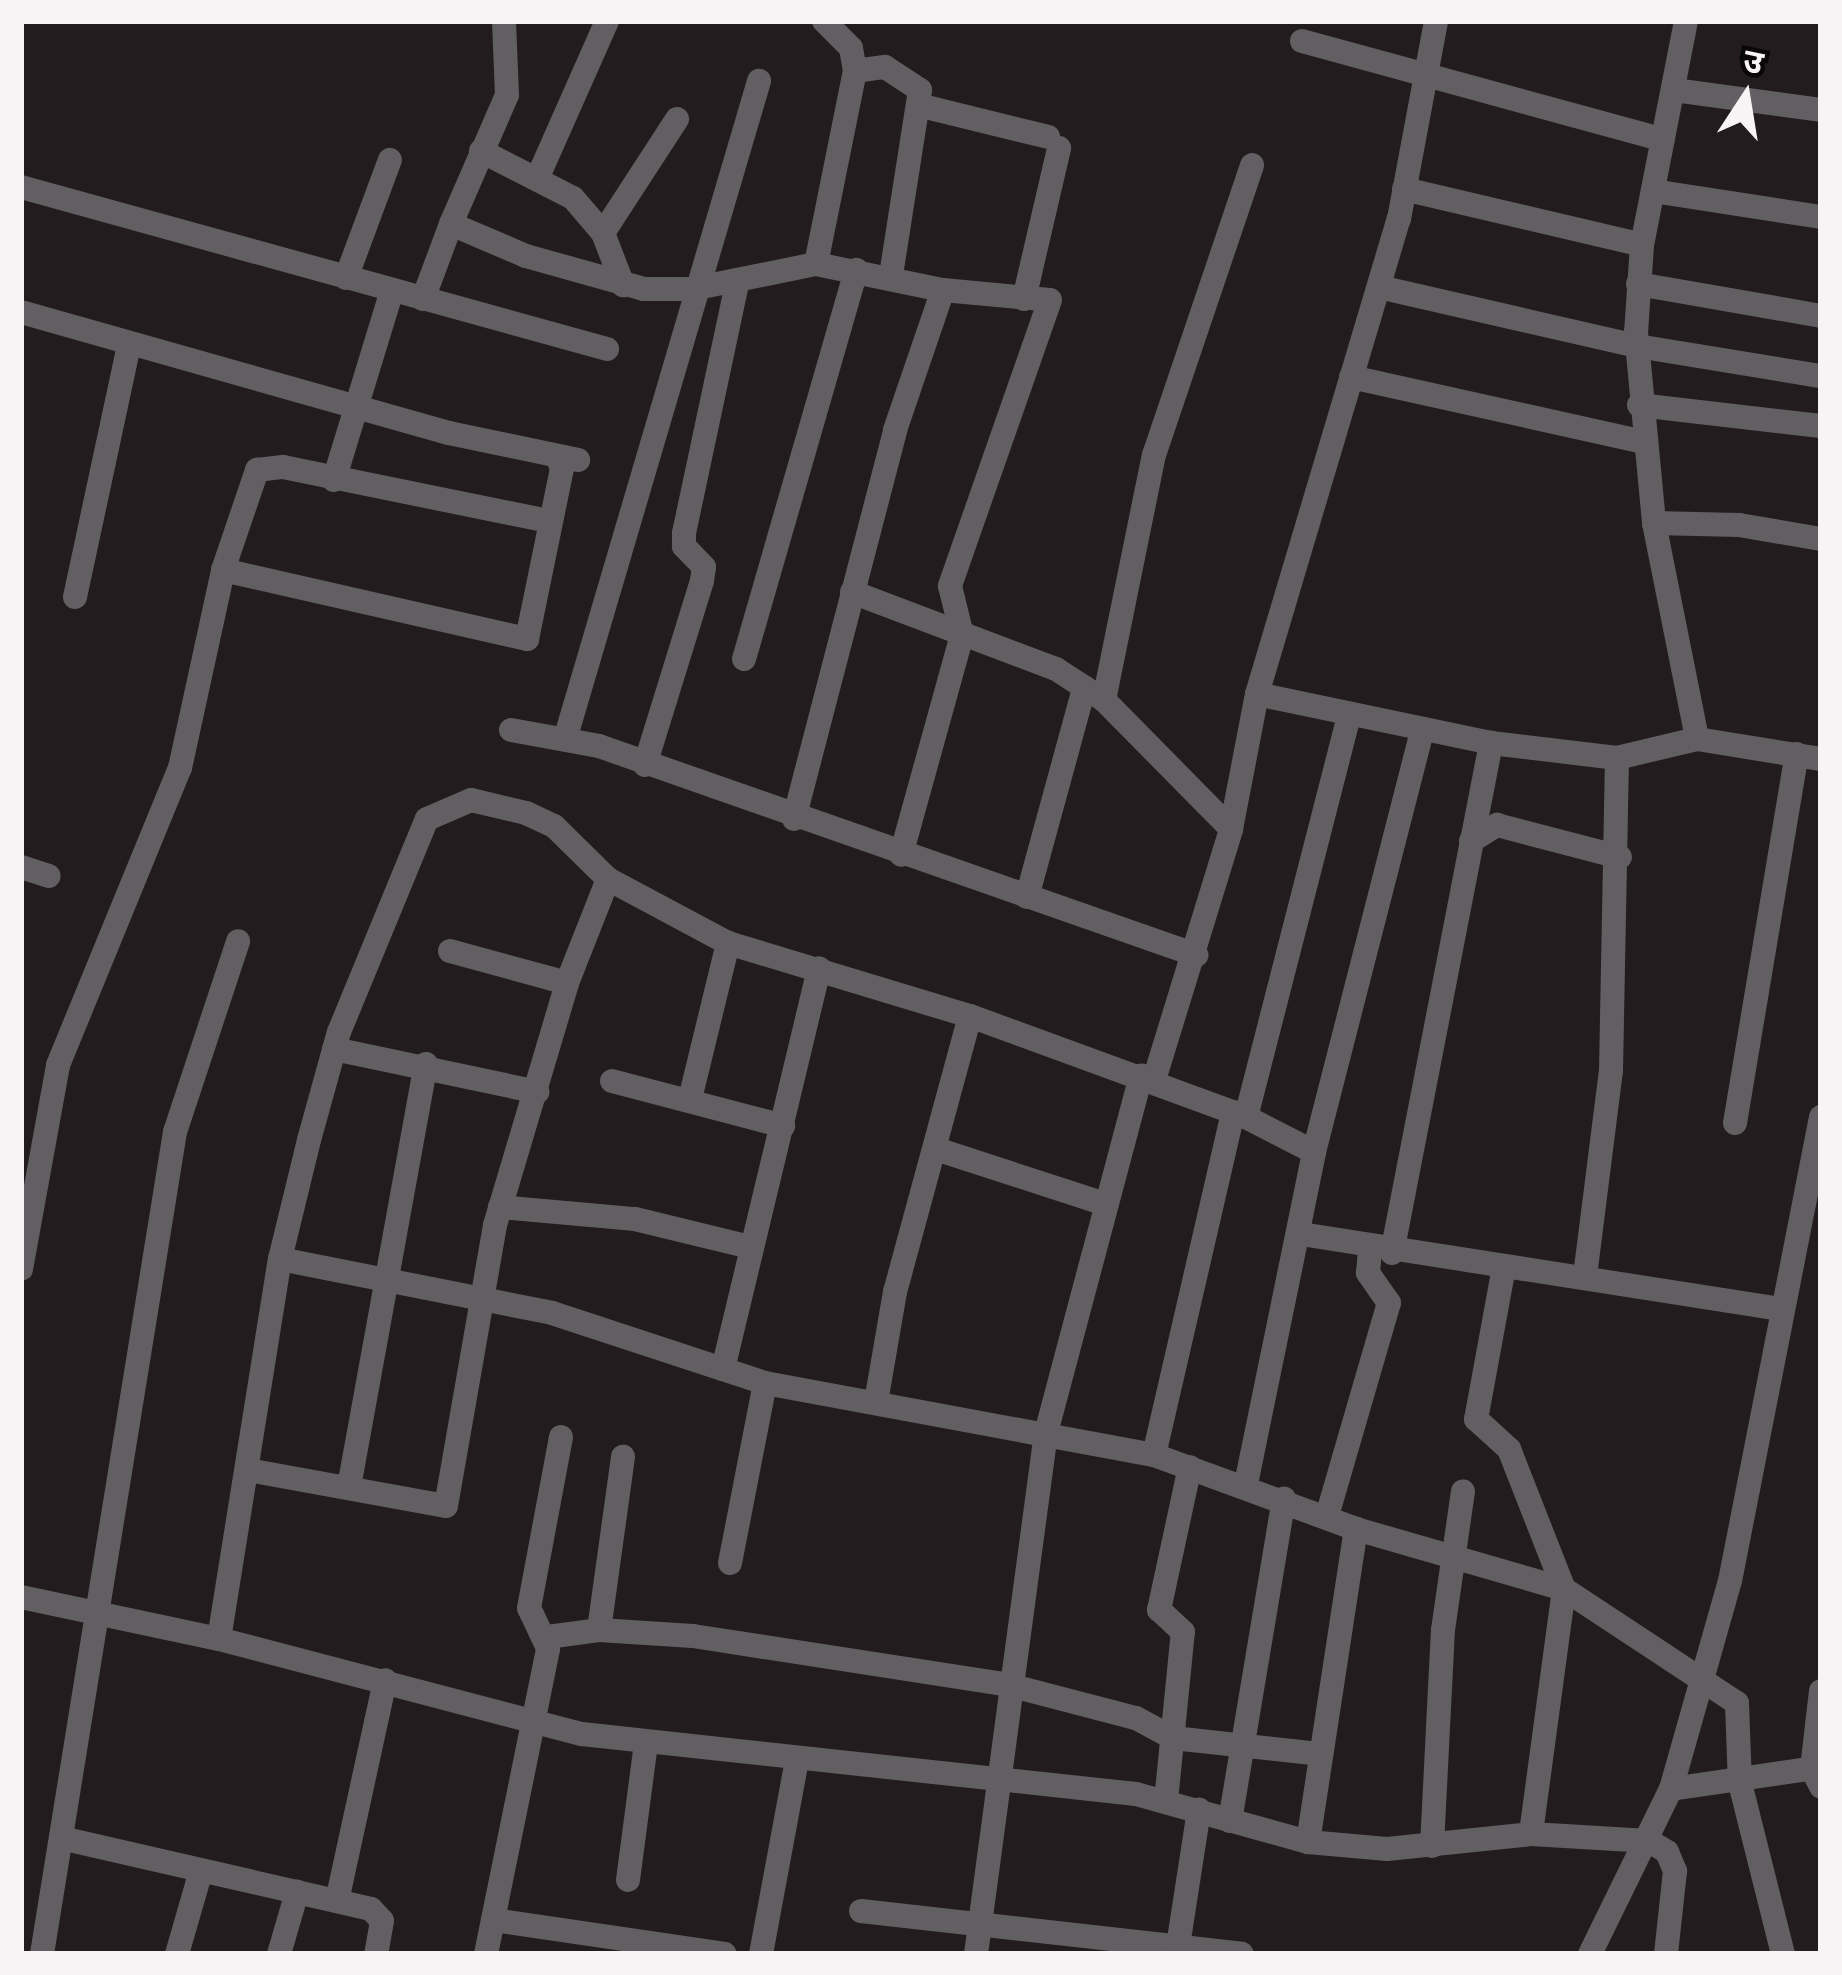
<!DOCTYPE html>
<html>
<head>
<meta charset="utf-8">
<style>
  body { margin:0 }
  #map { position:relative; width:1842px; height:1975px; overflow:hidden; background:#231c1e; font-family:Cabin,"Noto Sans Devanagari",sans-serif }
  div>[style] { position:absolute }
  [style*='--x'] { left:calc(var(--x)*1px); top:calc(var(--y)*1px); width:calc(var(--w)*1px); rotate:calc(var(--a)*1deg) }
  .street>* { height:24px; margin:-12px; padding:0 12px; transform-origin:12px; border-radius:12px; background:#625f62 }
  span { translate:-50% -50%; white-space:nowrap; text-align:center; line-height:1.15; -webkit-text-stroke:9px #0a0708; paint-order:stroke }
  .frame { position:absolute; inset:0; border:24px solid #f8f3f5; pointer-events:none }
  .north { position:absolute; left:1686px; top:36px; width:120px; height:120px; -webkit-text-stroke:9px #0a0708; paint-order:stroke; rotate:12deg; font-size:33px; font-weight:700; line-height:48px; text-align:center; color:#f8f3f5 }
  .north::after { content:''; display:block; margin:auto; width:42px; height:54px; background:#f8f3f5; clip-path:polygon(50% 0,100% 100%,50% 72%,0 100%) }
</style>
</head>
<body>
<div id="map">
  <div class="street">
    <i style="--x:504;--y:21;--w:74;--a:87.7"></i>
    <i style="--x:507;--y:95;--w:141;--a:113.5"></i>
    <i style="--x:451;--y:224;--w:82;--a:23.1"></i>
    <i style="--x:526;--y:256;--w:123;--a:15.6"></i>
    <i style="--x:644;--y:289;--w:48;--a:0"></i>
    <i style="--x:692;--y:289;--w:126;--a:-11.4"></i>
    <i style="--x:816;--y:264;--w:130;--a:11.6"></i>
    <i style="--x:943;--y:290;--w:107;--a:5.3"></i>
    <i style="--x:1050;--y:300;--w:303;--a:109.3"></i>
    <i style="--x:950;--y:586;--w:50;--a:76.2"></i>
    <i style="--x:962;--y:635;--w:228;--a:105.5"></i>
    <i style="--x:1686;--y:21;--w:228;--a:101.1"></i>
    <i style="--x:1642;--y:245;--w:87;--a:93.9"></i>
    <i style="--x:1636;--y:332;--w:192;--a:84.6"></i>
    <i style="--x:1654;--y:523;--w:220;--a:78.7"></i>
    <i style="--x:1302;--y:41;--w:374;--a:15.3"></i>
    <i style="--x:855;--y:71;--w:30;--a:-8"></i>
    <i style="--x:885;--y:67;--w:42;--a:33.3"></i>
    <i style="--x:920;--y:90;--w:187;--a:98.9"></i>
    <i style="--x:1674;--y:90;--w:148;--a:7.7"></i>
    <i style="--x:918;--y:105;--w:134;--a:13.8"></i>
    <i style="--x:481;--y:151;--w:103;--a:27.1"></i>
    <i style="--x:573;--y:198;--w:46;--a:49.4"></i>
    <i style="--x:603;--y:233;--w:56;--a:69"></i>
    <i style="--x:537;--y:179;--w:173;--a:-66.1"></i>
    <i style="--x:21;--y:187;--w:608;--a:15.45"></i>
    <i style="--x:1404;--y:189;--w:244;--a:13.2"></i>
    <i style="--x:1653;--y:191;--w:170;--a:8.8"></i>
    <i style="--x:603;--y:233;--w:136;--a:-57"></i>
    <i style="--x:816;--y:264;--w:197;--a:-78.6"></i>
    <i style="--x:855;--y:71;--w:23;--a:-100"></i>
    <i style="--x:851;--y:48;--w:38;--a:-135"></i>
    <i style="--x:346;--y:278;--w:126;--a:-69.6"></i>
    <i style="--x:1638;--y:284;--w:186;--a:9.9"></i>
    <i style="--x:1379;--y:287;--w:265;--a:12.9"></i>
    <i style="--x:1637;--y:346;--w:186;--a:9.3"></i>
    <i style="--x:423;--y:299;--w:80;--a:-69.5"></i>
    <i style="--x:1024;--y:299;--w:155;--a:-76.9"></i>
    <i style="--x:21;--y:312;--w:445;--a:15.8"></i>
    <i style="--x:449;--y:433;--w:132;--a:11.8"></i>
    <i style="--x:1351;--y:377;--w:300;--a:12.5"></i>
    <i style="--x:1639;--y:405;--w:183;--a:6.6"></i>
    <i style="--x:334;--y:480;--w:199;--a:-73"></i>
    <i style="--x:1654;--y:523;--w:85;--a:1.3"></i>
    <i style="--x:1739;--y:525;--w:83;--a:9.7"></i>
    <i style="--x:223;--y:570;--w:312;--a:12.8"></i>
    <i style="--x:527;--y:639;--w:175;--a:-78.4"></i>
    <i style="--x:562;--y:468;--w:13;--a:-113"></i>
    <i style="--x:852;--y:592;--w:218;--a:20.7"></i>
    <i style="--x:1056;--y:669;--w:57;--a:32.9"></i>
    <i style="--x:1104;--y:700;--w:181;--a:45.4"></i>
    <i style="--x:75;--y:597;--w:258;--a:-77.9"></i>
    <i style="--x:744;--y:659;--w:405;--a:-73.9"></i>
    <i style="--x:1257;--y:694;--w:239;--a:11.8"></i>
    <i style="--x:1491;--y:743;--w:127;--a:6.8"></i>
    <i style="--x:1617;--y:758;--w:82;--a:-13.4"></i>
    <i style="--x:1697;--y:739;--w:126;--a:9.2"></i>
    <i style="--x:1104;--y:700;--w:250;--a:-78.5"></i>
    <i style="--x:1154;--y:455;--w:306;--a:-71.3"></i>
    <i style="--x:511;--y:730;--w:89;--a:10.3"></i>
    <i style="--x:599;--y:746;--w:633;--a:19.29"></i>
    <i style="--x:566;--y:736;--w:683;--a:-73.58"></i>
    <i style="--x:645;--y:765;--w:193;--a:-72.8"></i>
    <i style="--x:702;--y:581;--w:14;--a:-82"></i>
    <i style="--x:704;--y:567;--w:29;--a:-134"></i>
    <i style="--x:684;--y:546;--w:13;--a:-90"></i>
    <i style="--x:684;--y:533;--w:259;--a:-78"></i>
    <i style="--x:794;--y:819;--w:402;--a:-75.4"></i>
    <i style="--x:895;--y:430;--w:148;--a:-71.1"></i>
    <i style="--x:1471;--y:841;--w:31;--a:-32"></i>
    <i style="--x:1497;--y:825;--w:127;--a:14.6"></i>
    <i style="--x:21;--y:867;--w:29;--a:18"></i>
    <i style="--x:1027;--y:897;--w:217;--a:-74.7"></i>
    <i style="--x:450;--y:951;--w:121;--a:15.3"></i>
    <i style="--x:334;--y:1049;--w:208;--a:11.9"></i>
    <i style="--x:1154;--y:1080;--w:263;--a:-72.9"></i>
    <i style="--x:1231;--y:829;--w:137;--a:-79.1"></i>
    <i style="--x:1257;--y:694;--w:496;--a:-73.4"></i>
    <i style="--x:1399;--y:219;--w:201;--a:-79.4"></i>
    <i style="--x:612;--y:1081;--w:177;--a:14.7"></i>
    <i style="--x:690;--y:1099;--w:161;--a:-76.3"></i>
    <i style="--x:1735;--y:1123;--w:374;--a:-80.5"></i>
    <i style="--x:936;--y:1149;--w:175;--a:18"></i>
    <i style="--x:1314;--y:1152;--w:437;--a:-75.6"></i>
    <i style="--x:500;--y:1207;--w:136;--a:5.1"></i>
    <i style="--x:635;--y:1219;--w:118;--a:13.7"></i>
    <i style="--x:1301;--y:1234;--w:483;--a:8.9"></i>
    <i style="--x:1392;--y:1253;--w:520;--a:-79.01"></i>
    <i style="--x:280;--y:1259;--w:277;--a:11.2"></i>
    <i style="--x:552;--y:1313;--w:224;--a:18.2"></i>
    <i style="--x:765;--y:1383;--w:396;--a:10.5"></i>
    <i style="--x:1154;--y:1455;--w:215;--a:20.1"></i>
    <i style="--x:1356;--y:1529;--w:216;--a:16.1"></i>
    <i style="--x:1564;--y:1589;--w:207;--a:33.4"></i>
    <i style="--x:1737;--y:1703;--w:80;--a:87.9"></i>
    <i style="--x:1740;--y:1783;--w:176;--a:75.9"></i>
    <i style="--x:1504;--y:1267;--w:155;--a:100.4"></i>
    <i style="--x:1476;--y:1419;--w:45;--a:42.3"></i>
    <i style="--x:1509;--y:1449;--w:150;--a:68.6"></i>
    <i style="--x:1564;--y:1589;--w:247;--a:97.7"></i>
    <i style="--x:21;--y:1269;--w:207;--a:-79.7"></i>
    <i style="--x:58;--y:1065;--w:321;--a:-67.7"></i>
    <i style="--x:180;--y:768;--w:203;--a:-77.7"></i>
    <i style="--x:223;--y:570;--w:106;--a:-71.2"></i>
    <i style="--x:257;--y:470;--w:26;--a:-7"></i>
    <i style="--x:283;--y:467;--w:271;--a:11.5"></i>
    <i style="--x:1585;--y:1276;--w:208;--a:-82.8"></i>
    <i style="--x:1611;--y:1070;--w:312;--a:-88.9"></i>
    <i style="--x:723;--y:1369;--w:412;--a:-76.5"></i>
    <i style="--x:876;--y:1402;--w:112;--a:-80.2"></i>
    <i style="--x:895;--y:1292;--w:286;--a:-74.8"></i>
    <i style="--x:1154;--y:1455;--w:352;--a:-77"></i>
    <i style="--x:248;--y:1470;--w:201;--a:10.3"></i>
    <i style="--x:446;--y:1506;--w:285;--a:-80.1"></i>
    <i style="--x:495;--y:1225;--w:252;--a:-73.4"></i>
    <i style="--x:567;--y:983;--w:112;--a:-68.5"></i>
    <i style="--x:1246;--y:1484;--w:339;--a:-78.4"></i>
    <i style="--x:1314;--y:1152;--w:76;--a:-152.8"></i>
    <i style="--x:349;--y:1487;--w:430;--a:-79.7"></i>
    <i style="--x:1327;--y:1516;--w:222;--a:-73.8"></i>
    <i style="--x:1389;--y:1303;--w:37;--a:-125"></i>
    <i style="--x:1368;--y:1273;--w:24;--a:-85"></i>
    <i style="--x:730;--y:1563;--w:183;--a:-79"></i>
    <i style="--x:21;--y:1597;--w:202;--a:12"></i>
    <i style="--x:219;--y:1639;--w:375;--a:14.7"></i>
    <i style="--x:582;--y:1734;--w:557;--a:6.18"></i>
    <i style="--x:1136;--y:1794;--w:179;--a:15.6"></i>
    <i style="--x:1308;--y:1842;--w:79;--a:5.1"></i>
    <i style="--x:1387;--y:1849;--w:145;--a:-5.9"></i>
    <i style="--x:1531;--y:1834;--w:118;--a:3.4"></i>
    <i style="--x:1649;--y:1841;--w:21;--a:31"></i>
    <i style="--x:1667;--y:1852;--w:21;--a:67"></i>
    <i style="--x:1675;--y:1871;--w:83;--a:96.2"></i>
    <i style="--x:599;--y:1630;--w:175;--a:-82.1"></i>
    <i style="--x:547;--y:1637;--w:52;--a:-7.7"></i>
    <i style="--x:599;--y:1630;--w:94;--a:3.7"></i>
    <i style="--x:693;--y:1636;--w:320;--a:8.8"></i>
    <i style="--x:1009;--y:1685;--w:131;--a:14.6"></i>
    <i style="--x:1136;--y:1718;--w:42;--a:28.4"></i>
    <i style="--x:1173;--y:1738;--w:149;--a:6.2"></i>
    <i style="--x:219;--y:1639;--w:385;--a:-80.9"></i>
    <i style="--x:280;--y:1259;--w:122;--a:-76.3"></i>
    <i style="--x:309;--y:1140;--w:112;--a:-74.5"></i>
    <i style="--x:339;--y:1032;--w:230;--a:-67.6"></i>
    <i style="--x:427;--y:819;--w:48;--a:-23.4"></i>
    <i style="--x:471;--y:800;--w:57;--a:13.3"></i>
    <i style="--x:526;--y:813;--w:31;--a:25"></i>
    <i style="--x:554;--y:826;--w:76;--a:44.5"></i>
    <i style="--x:608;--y:879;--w:136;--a:28.1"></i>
    <i style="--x:728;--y:943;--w:253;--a:16.8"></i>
    <i style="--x:970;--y:1016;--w:294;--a:20.1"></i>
    <i style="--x:1246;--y:1117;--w:415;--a:-75.6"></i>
    <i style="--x:1821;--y:1691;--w:79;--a:96.6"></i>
    <i style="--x:1812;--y:1769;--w:20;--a:63"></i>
    <i style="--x:1671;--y:1789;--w:152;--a:-8.3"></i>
    <i style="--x:1166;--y:1801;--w:170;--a:-84.3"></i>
    <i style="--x:1183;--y:1632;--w:33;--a:-137"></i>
    <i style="--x:1159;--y:1610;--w:146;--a:-77.8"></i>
    <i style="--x:1230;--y:1821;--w:327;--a:-80.5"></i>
    <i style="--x:61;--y:1838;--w:318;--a:12.9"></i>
    <i style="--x:371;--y:1909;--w:16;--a:47"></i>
    <i style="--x:382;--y:1921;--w:34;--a:100"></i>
    <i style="--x:1308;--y:1842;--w:317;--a:-81.3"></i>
    <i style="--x:1432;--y:1846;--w:216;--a:-87.1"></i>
    <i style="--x:1443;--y:1630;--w:140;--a:-81.8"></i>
    <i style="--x:628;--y:1880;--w:138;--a:-82.5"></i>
    <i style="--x:337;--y:1901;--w:226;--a:-77.7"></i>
    <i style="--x:861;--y:1911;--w:383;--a:6.4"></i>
    <i style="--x:493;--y:1920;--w:234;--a:8.3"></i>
    <i style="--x:1178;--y:1946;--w:138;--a:-81.2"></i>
    <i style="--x:42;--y:1954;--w:833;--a:-80.81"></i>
    <i style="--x:175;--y:1132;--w:201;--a:-71.7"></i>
    <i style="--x:177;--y:1954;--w:86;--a:-73.9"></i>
    <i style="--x:279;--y:1954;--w:65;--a:-73.8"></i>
    <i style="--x:486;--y:1954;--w:312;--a:-78.5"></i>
    <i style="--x:548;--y:1648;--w:44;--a:-115.4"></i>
    <i style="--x:529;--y:1608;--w:174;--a:-79.4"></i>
    <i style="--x:761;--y:1954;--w:198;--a:-79.5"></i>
    <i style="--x:976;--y:1954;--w:526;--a:-82.35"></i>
    <i style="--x:1046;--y:1433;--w:370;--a:-75.1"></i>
    <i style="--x:1590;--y:1954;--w:184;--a:-63.9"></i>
    <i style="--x:1671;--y:1789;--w:216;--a:-74.2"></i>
    <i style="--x:1730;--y:1581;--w:473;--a:-78.9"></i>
  </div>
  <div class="frame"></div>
  <div class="north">उ</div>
</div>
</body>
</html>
